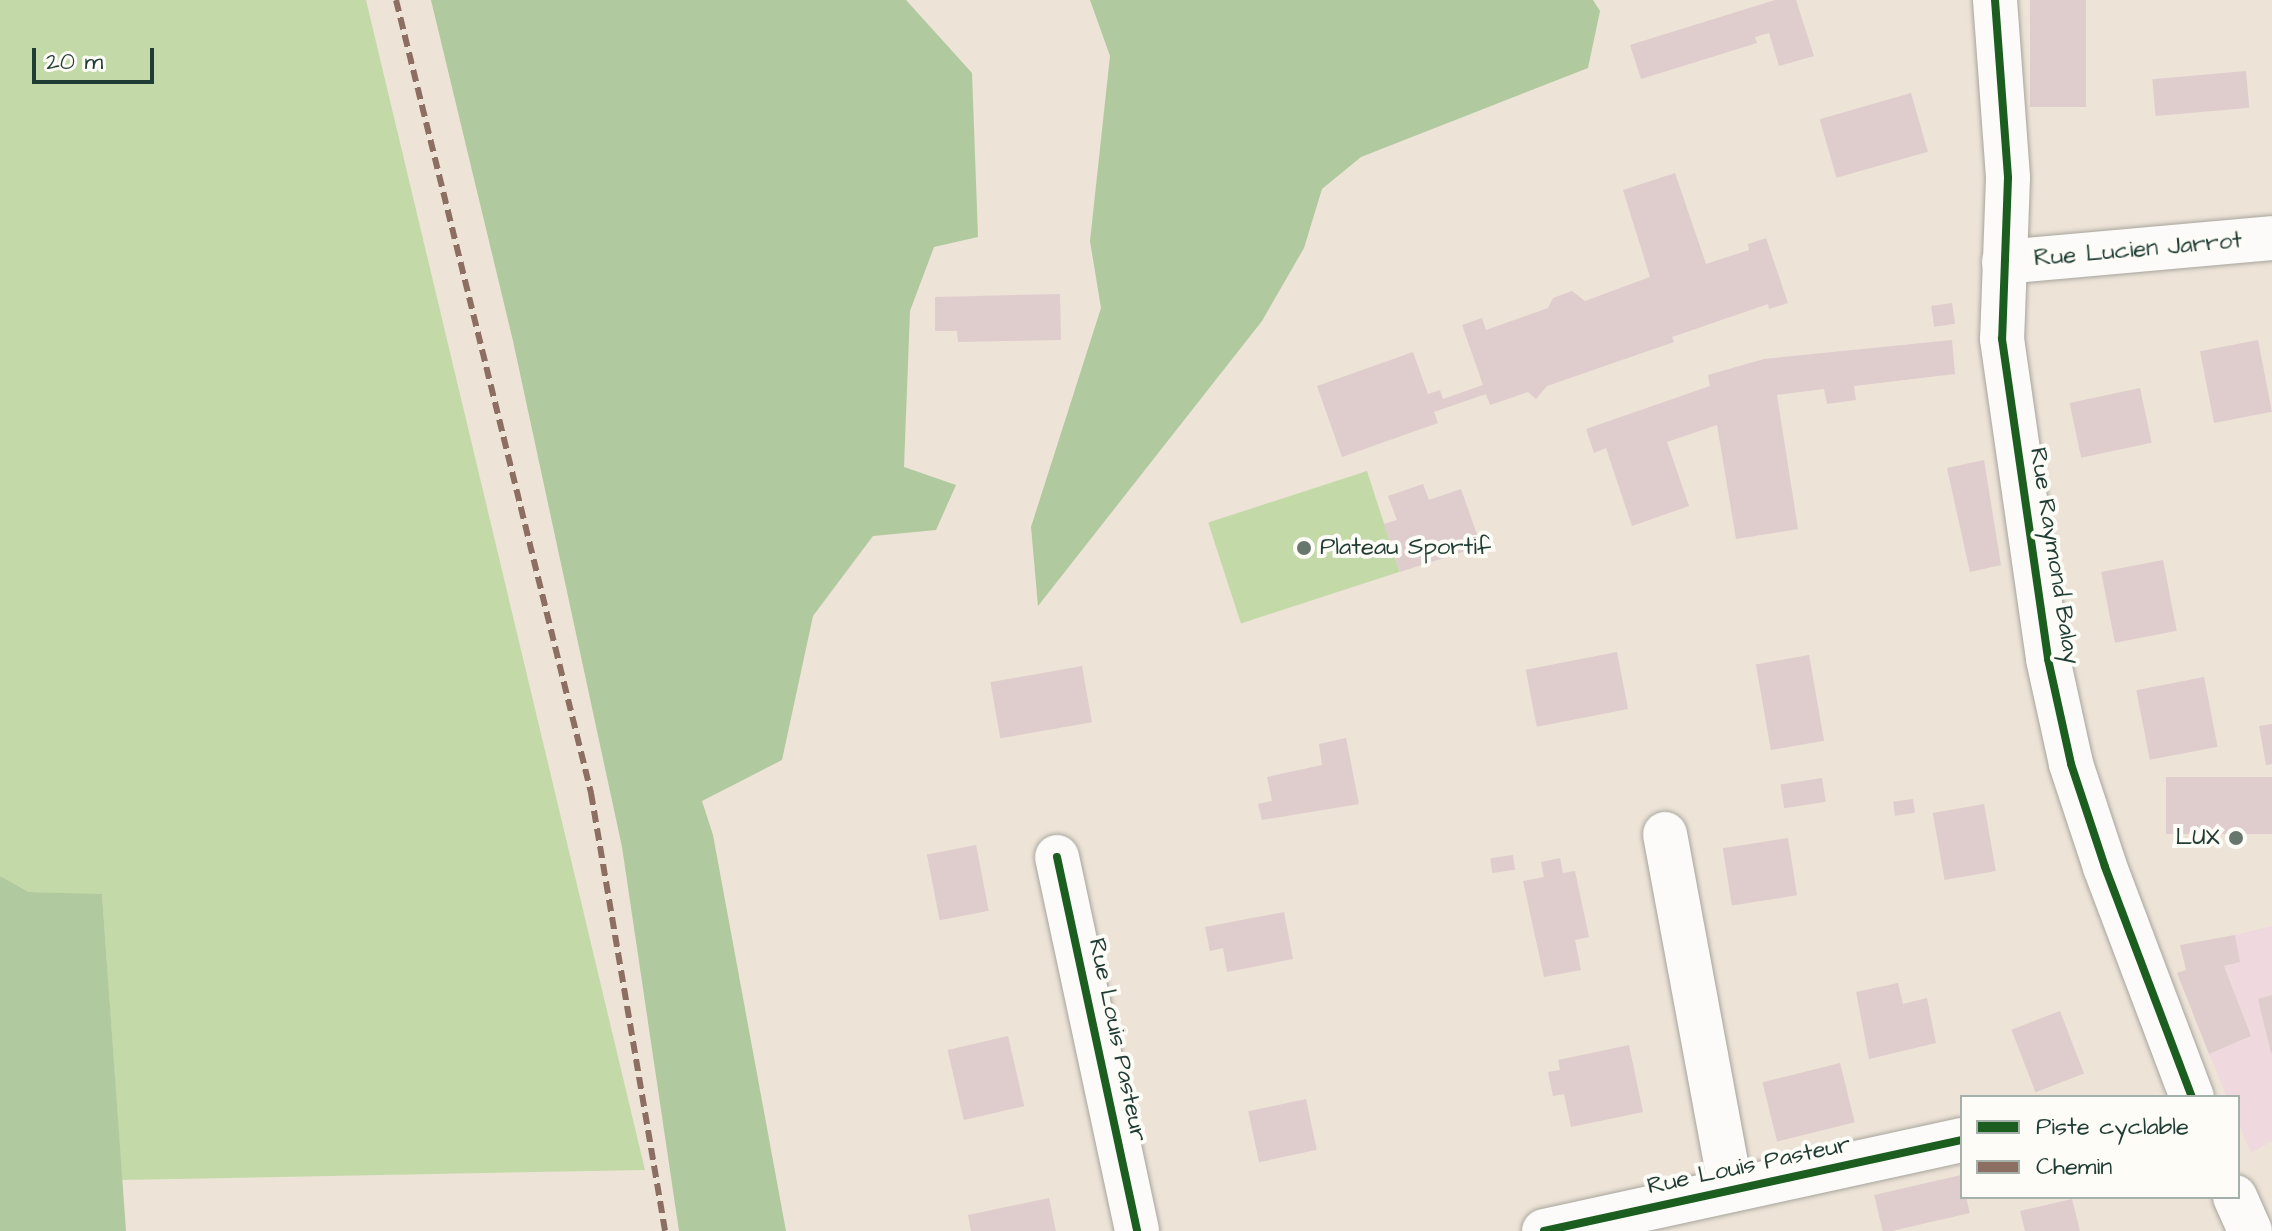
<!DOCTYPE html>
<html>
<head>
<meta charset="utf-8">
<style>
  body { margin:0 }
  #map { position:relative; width:2272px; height:1231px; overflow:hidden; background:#ede3d7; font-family:"Architects Daughter",sans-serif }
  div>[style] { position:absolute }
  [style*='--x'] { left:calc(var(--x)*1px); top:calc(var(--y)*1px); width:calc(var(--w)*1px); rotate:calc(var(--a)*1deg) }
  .built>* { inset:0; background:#efd9de }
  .green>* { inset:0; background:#c3daa8; transform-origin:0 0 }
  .forest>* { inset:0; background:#b1c99e }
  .building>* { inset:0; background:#dfcccd; transform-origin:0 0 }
  .roads { filter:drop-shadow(0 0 2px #a7a59d) drop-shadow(0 0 2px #a7a59d) }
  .minor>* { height:44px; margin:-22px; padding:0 22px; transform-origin:22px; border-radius:22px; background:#fcfbf9 }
  .quiet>* { height:6px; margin-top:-3px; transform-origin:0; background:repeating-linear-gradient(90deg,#8d6e63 0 12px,transparent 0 18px) }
  .cycleway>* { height:8px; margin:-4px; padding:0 4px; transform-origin:4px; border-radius:4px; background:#1b5e20 }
  .dots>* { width:22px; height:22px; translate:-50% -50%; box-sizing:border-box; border:4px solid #fdfcf7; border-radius:50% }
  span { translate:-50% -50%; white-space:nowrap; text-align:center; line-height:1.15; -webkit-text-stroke:8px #fdfcf7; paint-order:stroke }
  .street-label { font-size:24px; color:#1f3d34 }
  .poi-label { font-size:24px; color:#1f3d34 }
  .left { translate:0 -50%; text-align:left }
  .right { translate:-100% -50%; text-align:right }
  .legend { position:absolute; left:1960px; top:1095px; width:280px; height:104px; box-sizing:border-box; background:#fdfcf7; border:2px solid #a4b0a9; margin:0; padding:10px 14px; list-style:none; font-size:24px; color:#1f3d34 }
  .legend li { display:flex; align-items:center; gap:16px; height:40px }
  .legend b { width:40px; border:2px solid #a4b0a9 }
  .scale { position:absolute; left:32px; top:48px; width:122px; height:36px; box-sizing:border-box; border:4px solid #1f3d34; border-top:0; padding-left:10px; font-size:24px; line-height:28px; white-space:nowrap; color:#1f3d34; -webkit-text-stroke:6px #fdfcf7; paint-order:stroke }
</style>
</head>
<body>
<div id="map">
  <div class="built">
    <i style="clip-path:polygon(2272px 926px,2272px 1141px,2251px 1153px,2238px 1122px,2238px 1097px,2227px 1097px,2209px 1054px,2251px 1036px,2224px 966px,2240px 962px,2235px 935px)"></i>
  </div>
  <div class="green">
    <i style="clip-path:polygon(0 0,366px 0,645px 1170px,122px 1180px,102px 895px,29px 892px,0 876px)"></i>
    <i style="left:1367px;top:471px;width:106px;height:167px;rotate:72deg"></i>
  </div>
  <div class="forest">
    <i style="clip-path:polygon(431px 0,906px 0,972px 73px,978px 237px,934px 247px,910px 311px,904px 467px,956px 485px,936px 530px,873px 536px,813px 616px,782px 760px,702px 801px,713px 835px,786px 1231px,679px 1231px,622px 847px,513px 341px)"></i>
    <i style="clip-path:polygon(1090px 0,1593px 0,1600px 11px,1588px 68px,1361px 157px,1322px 189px,1304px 248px,1262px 321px,1038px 606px,1031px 527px,1101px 308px,1090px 241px,1110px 56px)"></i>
    <i style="clip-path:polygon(0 876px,29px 892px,102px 894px,126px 1231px,0 1231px)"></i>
  </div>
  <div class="building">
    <i style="clip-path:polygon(1775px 0,1796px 0,1814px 56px,1779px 66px,1769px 33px,1755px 37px,1757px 43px,1641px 79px,1630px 45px)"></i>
    <i style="left:2030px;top:0;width:56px;height:107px"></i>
    <i style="left:2246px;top:71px;width:37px;height:94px;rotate:85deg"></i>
    <i style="left:1911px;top:93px;width:61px;height:95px;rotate:74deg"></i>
    <i style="clip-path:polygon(1675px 173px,1706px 264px,1749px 250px,1748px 244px,1766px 238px,1788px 303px,1769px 309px,1768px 304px,1672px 337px,1674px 342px,1547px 386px,1536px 399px,1528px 392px,1490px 405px,1486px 394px,1434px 412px,1438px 423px,1342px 457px,1317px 386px,1413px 352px,1428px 394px,1440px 390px,1443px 399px,1483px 385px,1462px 325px,1482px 318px,1486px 330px,1548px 308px,1553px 298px,1572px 291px,1585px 301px,1650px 277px,1623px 190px)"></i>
    <i style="clip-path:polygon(1060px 294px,1061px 340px,958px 342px,957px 331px,935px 331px,935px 297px)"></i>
    <i style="left:1952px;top:303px;width:21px;height:21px;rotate:82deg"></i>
    <i style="clip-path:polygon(1952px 340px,1955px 374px,1854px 386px,1856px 400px,1827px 404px,1824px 389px,1777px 395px,1798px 529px,1736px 539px,1717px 425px,1667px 442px,1689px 506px,1632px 526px,1606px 448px,1594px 453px,1586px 429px,1710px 386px,1708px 375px,1764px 359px)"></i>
    <i style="left:2258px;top:340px;width:73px;height:59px;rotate:79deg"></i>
    <i style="left:2140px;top:388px;width:56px;height:72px;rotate:78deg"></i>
    <i style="clip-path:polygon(1984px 460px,2001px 565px,1970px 572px,1947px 468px)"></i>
    <i style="clip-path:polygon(1423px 484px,1429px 500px,1461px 489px,1481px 546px,1400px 572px,1384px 524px,1397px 520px,1388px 496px)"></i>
    <i style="left:2163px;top:560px;width:72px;height:63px;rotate:79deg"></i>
    <i style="left:1617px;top:652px;width:58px;height:93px;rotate:79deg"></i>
    <i style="left:1809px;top:655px;width:87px;height:54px;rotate:80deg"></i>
    <i style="left:1082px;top:666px;width:57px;height:93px;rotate:80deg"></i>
    <i style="left:2204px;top:677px;width:71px;height:69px;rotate:79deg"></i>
    <i style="clip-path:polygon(2272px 724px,2272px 764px,2266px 765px,2259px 726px)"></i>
    <i style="clip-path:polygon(1346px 738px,1359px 804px,1262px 820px,1258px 804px,1272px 801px,1267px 777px,1322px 765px,1319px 744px)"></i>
    <i style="left:2272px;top:777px;width:57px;height:106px;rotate:90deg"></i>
    <i style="left:1822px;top:778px;width:24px;height:42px;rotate:81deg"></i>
    <i style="left:1913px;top:799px;width:14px;height:20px;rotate:82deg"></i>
    <i style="left:1984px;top:804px;width:68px;height:52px;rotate:80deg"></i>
    <i style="left:1788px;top:838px;width:58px;height:66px;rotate:81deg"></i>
    <i style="left:976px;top:845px;width:67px;height:50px;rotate:79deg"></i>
    <i style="left:1513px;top:855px;width:15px;height:23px;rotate:82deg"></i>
    <i style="clip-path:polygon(1560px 858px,1563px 873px,1575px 871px,1589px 937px,1575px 940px,1581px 970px,1544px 977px,1523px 881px,1544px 877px,1541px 862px)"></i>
    <i style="clip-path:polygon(1284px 912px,1293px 959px,1227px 972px,1223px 948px,1210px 951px,1205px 927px)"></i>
    <i style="clip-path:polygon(2235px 935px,2240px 962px,2224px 966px,2251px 1036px,2209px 1054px,2177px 973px,2186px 970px,2180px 945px)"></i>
    <i style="clip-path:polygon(1898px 983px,1903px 1004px,1927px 998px,1936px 1043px,1869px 1059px,1856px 992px)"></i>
    <i style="clip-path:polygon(2272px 995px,2272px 1053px,2271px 1053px,2258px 999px)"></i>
    <i style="left:2060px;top:1011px;width:67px;height:52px;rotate:69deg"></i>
    <i style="left:1008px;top:1036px;width:72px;height:62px;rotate:77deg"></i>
    <i style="clip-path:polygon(1629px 1045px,1643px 1112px,1571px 1127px,1564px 1094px,1553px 1096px,1548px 1072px,1560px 1070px,1558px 1060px)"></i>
    <i style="left:1840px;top:1063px;width:61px;height:80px;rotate:76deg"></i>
    <i style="left:1306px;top:1099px;width:52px;height:59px;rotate:78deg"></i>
    <i style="left:1961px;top:1175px;width:39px;height:89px;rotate:77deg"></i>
    <i style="clip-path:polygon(1049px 1198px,1056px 1231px,971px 1231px,968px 1215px)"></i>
    <i style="clip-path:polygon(2072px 1199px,2080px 1231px,2025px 1231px,2020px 1211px)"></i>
  </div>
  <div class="roads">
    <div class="minor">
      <i style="--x:1995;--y:0;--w:178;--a:85.8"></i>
      <i style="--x:2008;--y:178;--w:161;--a:92.1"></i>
      <i style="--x:2002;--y:339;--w:323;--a:81.8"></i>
      <i style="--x:2048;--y:659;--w:107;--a:77.6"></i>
      <i style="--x:2071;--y:764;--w:108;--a:71.7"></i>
      <i style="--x:2105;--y:867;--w:246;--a:69.3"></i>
      <i style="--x:2004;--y:262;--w:269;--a:-5.1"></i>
      <i style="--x:1665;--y:834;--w:362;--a:79.5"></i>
      <i style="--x:1057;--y:857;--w:382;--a:77.9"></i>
      <i style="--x:2235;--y:1197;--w:37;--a:66"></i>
      <i style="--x:1544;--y:1231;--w:428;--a:-12.3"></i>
    </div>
  </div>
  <div class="quiet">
    <i style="--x:396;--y:0;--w:817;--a:76.18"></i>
    <i style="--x:591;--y:793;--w:444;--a:80.4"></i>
  </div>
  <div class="cycleway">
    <i style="--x:1995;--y:0;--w:178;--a:85.8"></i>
    <i style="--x:2008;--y:178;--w:161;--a:92.1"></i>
    <i style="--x:2002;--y:339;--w:323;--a:81.8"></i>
    <i style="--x:2048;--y:659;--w:107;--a:77.6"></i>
    <i style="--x:2071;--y:764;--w:108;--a:71.7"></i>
    <i style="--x:2105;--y:867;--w:246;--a:69.3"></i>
    <i style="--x:1057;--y:857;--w:382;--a:77.9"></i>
    <i style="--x:1544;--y:1231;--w:428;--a:-12.3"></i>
  </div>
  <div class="dots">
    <i style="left:1304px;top:548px;background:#67776d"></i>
    <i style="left:2236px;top:838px;background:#67776d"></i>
  </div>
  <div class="street-label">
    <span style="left:2138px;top:250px;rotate:-5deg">Rue Lucien Jarrot</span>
    <span style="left:2054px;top:556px;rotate:81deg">Rue Raymond Balay</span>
    <span style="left:1117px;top:1040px;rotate:78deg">Rue Louis Pasteur</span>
    <span style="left:1749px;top:1166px;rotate:-12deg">Rue Louis Pasteur</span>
  </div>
  <div class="poi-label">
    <span class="left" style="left:1320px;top:548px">Plateau Sportif</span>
    <span class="right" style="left:2220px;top:838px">LUX</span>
  </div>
  <ul class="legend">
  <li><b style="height:10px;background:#1b5e20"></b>Piste cyclable</li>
  <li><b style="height:10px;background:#8d6e63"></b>Chemin</li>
  </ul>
  <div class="scale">20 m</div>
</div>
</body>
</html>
